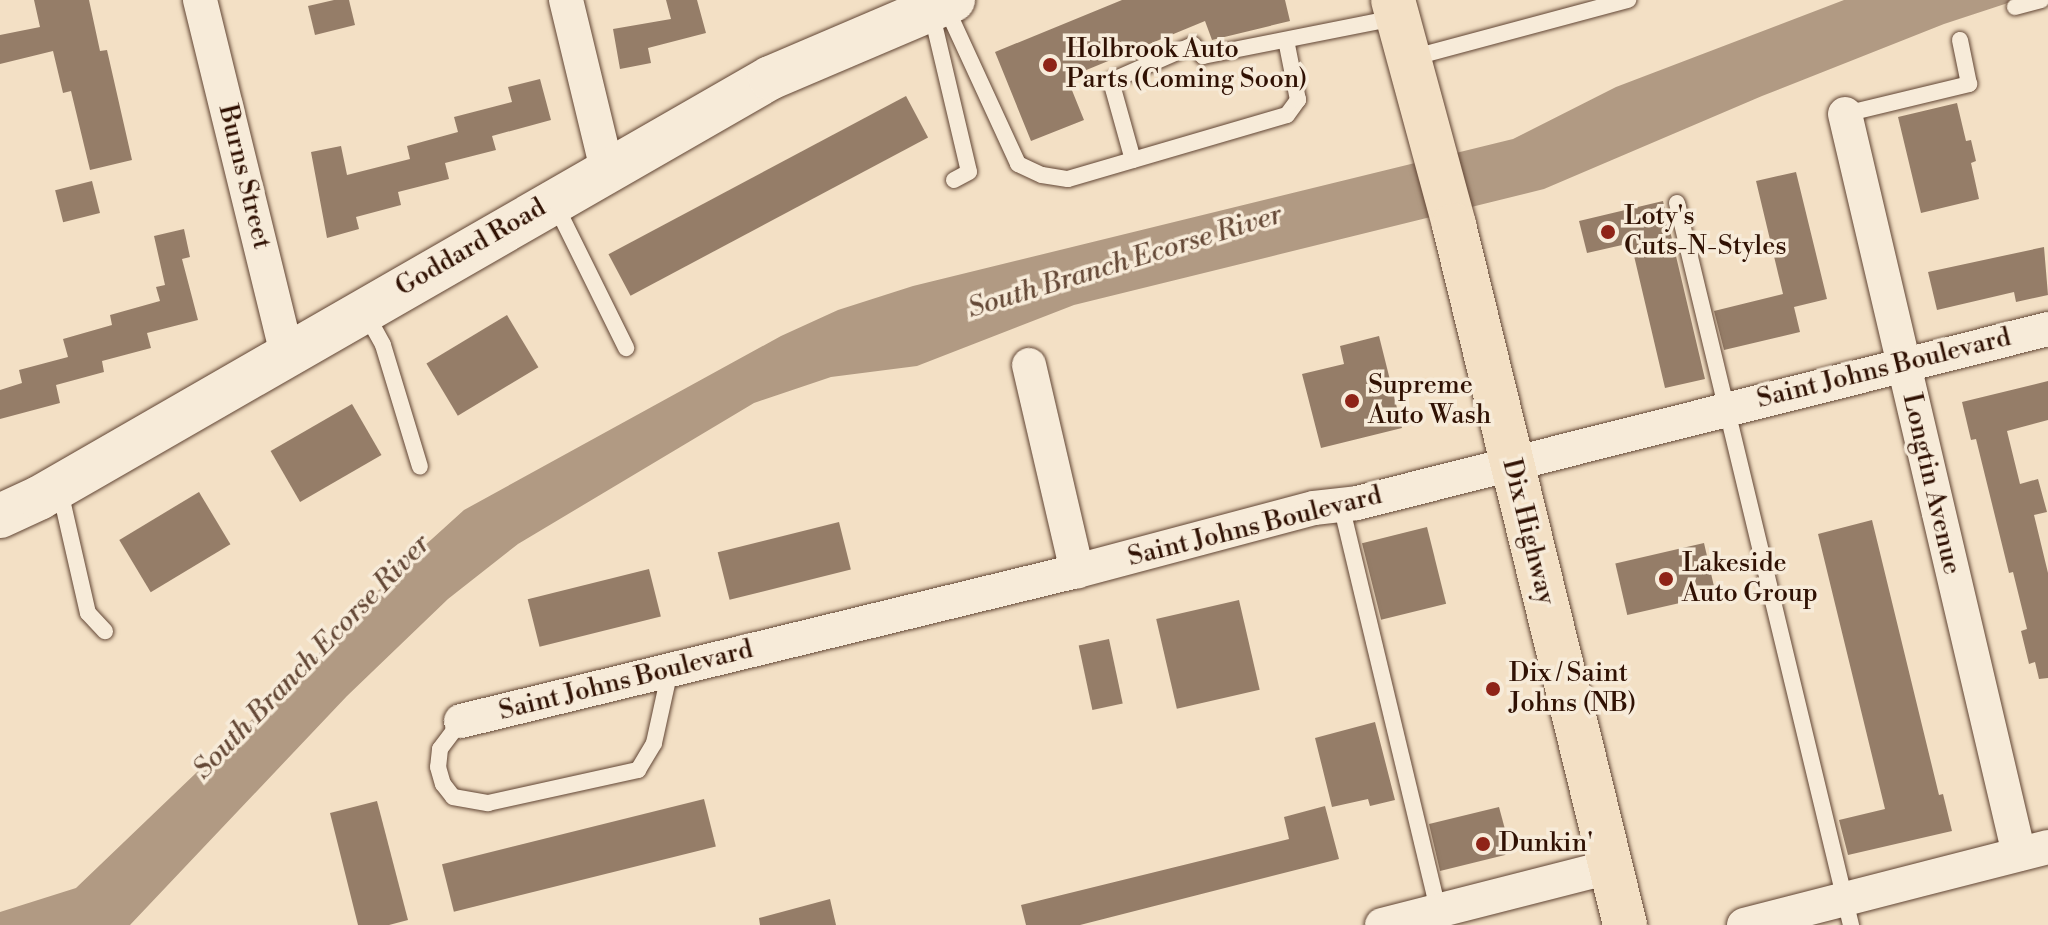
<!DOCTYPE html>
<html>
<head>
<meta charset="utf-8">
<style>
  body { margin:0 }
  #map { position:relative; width:2048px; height:925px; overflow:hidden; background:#f3e0c5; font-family:"Libre Bodoni",serif }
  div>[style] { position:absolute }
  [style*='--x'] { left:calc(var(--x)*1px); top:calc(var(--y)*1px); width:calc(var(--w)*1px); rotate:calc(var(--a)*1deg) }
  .water>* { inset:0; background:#b19a83 }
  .building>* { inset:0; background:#957d68; transform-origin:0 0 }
  .roads { filter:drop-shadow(0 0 2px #614534) drop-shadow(0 0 2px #614534) }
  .lane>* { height:16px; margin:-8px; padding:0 8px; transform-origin:8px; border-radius:8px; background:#f7ebd9 }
  .street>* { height:34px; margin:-17px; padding:0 17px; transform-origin:17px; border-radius:17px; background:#f7ebd9 }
  .secondary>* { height:44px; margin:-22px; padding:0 22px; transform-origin:22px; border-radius:22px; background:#f7ebd9 }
  .primary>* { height:44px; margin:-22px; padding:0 22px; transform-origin:22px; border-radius:22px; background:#f3e0c5 }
  .dots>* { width:22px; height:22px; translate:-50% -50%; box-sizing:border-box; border:4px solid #f7ebd9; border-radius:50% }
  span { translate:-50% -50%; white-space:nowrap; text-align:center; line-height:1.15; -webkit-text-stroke:7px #f7ebd9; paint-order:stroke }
  .poi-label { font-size:26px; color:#301103 }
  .left { translate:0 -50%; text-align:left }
  .street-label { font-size:26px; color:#301103 }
  .water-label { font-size:28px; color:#644836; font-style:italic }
</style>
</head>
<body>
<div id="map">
  <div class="water">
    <i style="clip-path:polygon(1844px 0,2017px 0,1944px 24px,1762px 96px,1544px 189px,1074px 305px,917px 366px,831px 377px,754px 403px,518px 544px,448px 599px,347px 696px,130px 925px,0 925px,0 912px,76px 888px,292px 681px,401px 567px,464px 510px,781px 336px,838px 310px,913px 286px,1513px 139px,1616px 87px)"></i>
  </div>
  <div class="building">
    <i style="clip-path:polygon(34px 0,89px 0,100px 51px,107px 50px,132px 160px,90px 170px,71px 91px,63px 93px,53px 51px,0 64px,0 35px,40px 27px)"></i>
    <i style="clip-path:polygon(334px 0,349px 0,355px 25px,315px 35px,308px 6px)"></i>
    <i style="clip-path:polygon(666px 0,697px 0,706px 33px,648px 48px,651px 63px,620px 69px,613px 29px,671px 19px)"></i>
    <i style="clip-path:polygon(1122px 0,1285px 0,1290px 21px,1212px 40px,1205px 21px,1067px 78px,1084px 120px,1031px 141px,995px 52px)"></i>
    <i style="clip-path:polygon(540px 79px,551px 120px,492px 136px,496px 150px,445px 163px,449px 179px,398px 192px,401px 205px,356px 217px,359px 229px,327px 238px,311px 152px,341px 146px,347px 175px,410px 159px,407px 146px,458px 132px,454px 117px,512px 102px,508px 87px)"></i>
    <i style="left:906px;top:96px;width:47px;height:337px;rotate:62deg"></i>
    <i style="clip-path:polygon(1957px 103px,1966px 141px,1971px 140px,1976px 161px,1971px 163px,1979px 199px,1921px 213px,1898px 117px)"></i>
    <i style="clip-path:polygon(1796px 172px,1827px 299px,1794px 307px,1800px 332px,1724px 350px,1714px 311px,1783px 294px,1756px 181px)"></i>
    <i style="left:92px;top:181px;width:33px;height:38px;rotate:76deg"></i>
    <i style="clip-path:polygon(1663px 201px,1705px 379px,1665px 388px,1631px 243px,1587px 253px,1579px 221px)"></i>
    <i style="clip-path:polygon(184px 229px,190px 257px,182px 259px,198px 320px,147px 333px,151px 348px,102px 361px,104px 372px,56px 385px,60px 403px,0 419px,0 390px,22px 383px,19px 370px,68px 357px,63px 339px,112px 325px,110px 315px,160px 301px,156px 287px,165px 285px,154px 236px)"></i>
    <i style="clip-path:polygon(2044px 247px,2048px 295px,2016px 302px,2014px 292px,1937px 310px,1928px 272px)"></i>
    <i style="left:507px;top:315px;width:61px;height:94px;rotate:59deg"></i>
    <i style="clip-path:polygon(1379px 336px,1402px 428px,1321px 448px,1302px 374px,1344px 364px,1340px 346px)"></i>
    <i style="clip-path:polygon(2048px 381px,2048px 420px,2007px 431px,2020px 484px,2038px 479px,2047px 512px,2034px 515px,2048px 573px,2048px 678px,2039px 679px,2035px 662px,2029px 664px,2021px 631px,2027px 629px,2013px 572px,2009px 573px,1976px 439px,1971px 440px,1962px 402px)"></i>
    <i style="left:352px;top:404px;width:59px;height:94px;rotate:60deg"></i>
    <i style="left:199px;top:492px;width:61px;height:93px;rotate:59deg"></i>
    <i style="clip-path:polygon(1872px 520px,1939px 795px,1943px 794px,1952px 831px,1848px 855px,1839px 820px,1885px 809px,1818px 534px)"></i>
    <i style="left:839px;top:522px;width:49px;height:125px;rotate:76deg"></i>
    <i style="left:1427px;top:527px;width:79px;height:67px;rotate:76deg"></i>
    <i style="left:1704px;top:543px;width:53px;height:91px;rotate:77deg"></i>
    <i style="left:649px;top:569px;width:49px;height:125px;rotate:76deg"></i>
    <i style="left:1239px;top:600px;width:92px;height:85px;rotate:77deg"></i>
    <i style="left:1109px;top:639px;width:66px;height:31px;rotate:78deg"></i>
    <i style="clip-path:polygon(1375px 722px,1395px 800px,1370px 806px,1368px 799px,1332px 807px,1315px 738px)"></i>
    <i style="left:704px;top:799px;width:49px;height:270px;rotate:76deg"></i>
    <i style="clip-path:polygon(377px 801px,408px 920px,389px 925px,358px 925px,330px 813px)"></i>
    <i style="clip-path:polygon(1325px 806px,1339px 859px,1080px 925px,1026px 925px,1021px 905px,1289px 839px,1284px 817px)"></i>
    <i style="clip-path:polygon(1499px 807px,1510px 848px,1505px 855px,1440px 871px,1429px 824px)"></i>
    <i style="clip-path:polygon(830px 899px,836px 925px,760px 925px,759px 918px)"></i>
  </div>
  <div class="roads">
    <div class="lane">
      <i style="--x:945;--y:5;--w:175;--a:65.3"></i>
      <i style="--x:1018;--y:164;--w:26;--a:25"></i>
      <i style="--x:1042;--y:175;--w:26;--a:9"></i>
      <i style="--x:1068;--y:179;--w:228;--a:-16.3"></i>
      <i style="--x:1287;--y:115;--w:19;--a:-54"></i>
      <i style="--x:1298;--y:100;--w:61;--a:-101.3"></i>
      <i style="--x:2015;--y:7;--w:27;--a:-15"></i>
      <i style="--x:931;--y:11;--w:165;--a:76.7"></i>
      <i style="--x:969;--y:172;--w:17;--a:152"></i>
      <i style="--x:1411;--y:58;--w:225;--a:-15"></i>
      <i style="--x:1845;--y:114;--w:128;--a:-13.6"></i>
      <i style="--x:1969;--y:84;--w:45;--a:-101.6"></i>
      <i style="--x:1133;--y:160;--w:82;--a:-105.6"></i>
      <i style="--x:1111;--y:81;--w:90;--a:-23.7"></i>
      <i style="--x:1193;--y:45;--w:15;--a:48"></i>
      <i style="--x:1203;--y:56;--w:196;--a:-11.2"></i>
      <i style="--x:554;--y:202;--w:163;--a:63.7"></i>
      <i style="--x:1677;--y:203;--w:743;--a:76.45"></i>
      <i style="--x:366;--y:314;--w:35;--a:61"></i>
      <i style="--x:383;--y:345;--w:127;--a:73.1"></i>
      <i style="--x:60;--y:491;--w:125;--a:77.1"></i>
      <i style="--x:88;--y:613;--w:25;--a:47"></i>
      <i style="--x:1341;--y:505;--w:423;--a:76.5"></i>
      <i style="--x:461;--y:721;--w:35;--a:127"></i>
      <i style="--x:440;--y:749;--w:18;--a:96"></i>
      <i style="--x:438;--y:767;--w:18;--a:74"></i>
      <i style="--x:443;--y:784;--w:16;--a:52"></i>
      <i style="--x:453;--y:797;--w:36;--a:10"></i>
      <i style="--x:488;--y:803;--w:154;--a:-12.4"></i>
      <i style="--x:638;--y:770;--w:31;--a:-59"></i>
      <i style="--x:654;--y:743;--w:75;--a:-77.6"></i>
    </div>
    <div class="street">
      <i style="--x:200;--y:0;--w:364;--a:76.2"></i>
      <i style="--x:566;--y:0;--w:174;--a:76.4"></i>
      <i style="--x:1845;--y:114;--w:760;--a:76.77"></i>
      <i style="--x:1029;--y:365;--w:212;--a:76.9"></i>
      <i style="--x:461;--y:721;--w:634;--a:-13.69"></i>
      <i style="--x:1077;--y:571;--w:245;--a:-14.9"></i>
      <i style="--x:1314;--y:508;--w:43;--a:-6.6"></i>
      <i style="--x:1357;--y:503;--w:713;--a:-14.13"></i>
      <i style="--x:1382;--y:925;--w:235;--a:-14.3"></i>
      <i style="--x:1744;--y:925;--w:314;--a:-14.4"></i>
    </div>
    <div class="secondary">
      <i style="--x:0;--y:516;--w:43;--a:-24.8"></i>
      <i style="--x:39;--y:498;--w:843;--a:-29.88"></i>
      <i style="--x:770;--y:78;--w:199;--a:-23.1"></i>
    </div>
    <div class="primary">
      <i style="--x:1393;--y:0;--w:233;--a:74.8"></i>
      <i style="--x:1454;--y:225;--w:721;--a:76.27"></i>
    </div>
  </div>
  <div class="dots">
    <i style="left:1050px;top:65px;background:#8f2418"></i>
    <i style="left:1608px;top:232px;background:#8f2418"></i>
    <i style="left:1352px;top:401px;background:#8f2418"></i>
    <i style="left:1666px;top:579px;background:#8f2418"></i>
    <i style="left:1493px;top:689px;background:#8f2418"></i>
    <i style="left:1483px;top:844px;background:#8f2418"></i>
  </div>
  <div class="poi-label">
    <span class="left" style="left:1066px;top:65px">Holbrook Auto<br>Parts (Coming Soon)</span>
    <span class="left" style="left:1624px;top:232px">Loty's<br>Cuts-N-Styles</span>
    <span class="left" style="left:1368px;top:401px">Supreme<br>Auto Wash</span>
    <span class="left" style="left:1682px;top:579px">Lakeside<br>Auto Group</span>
    <span class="left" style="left:1509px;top:689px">Dix / Saint<br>Johns (NB)</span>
    <span class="left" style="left:1499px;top:844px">Dunkin'</span>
  </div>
  <div class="street-label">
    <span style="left:244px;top:177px;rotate:76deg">Burns Street</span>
    <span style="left:471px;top:248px;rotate:-30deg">Goddard Road</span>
    <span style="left:1884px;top:369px;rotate:-14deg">Saint Johns Boulevard</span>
    <span style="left:1931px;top:484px;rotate:77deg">Longtin Avenue</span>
    <span style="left:1255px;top:527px;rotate:-14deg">Saint Johns Boulevard</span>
    <span style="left:1528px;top:532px;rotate:76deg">Dix Highway</span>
    <span style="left:626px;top:681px;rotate:-14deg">Saint Johns Boulevard</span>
  </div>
  <div class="water-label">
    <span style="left:1125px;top:262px;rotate:-17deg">South Branch Ecorse River</span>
    <span style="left:312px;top:657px;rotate:-46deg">South Branch Ecorse River</span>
  </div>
</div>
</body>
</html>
